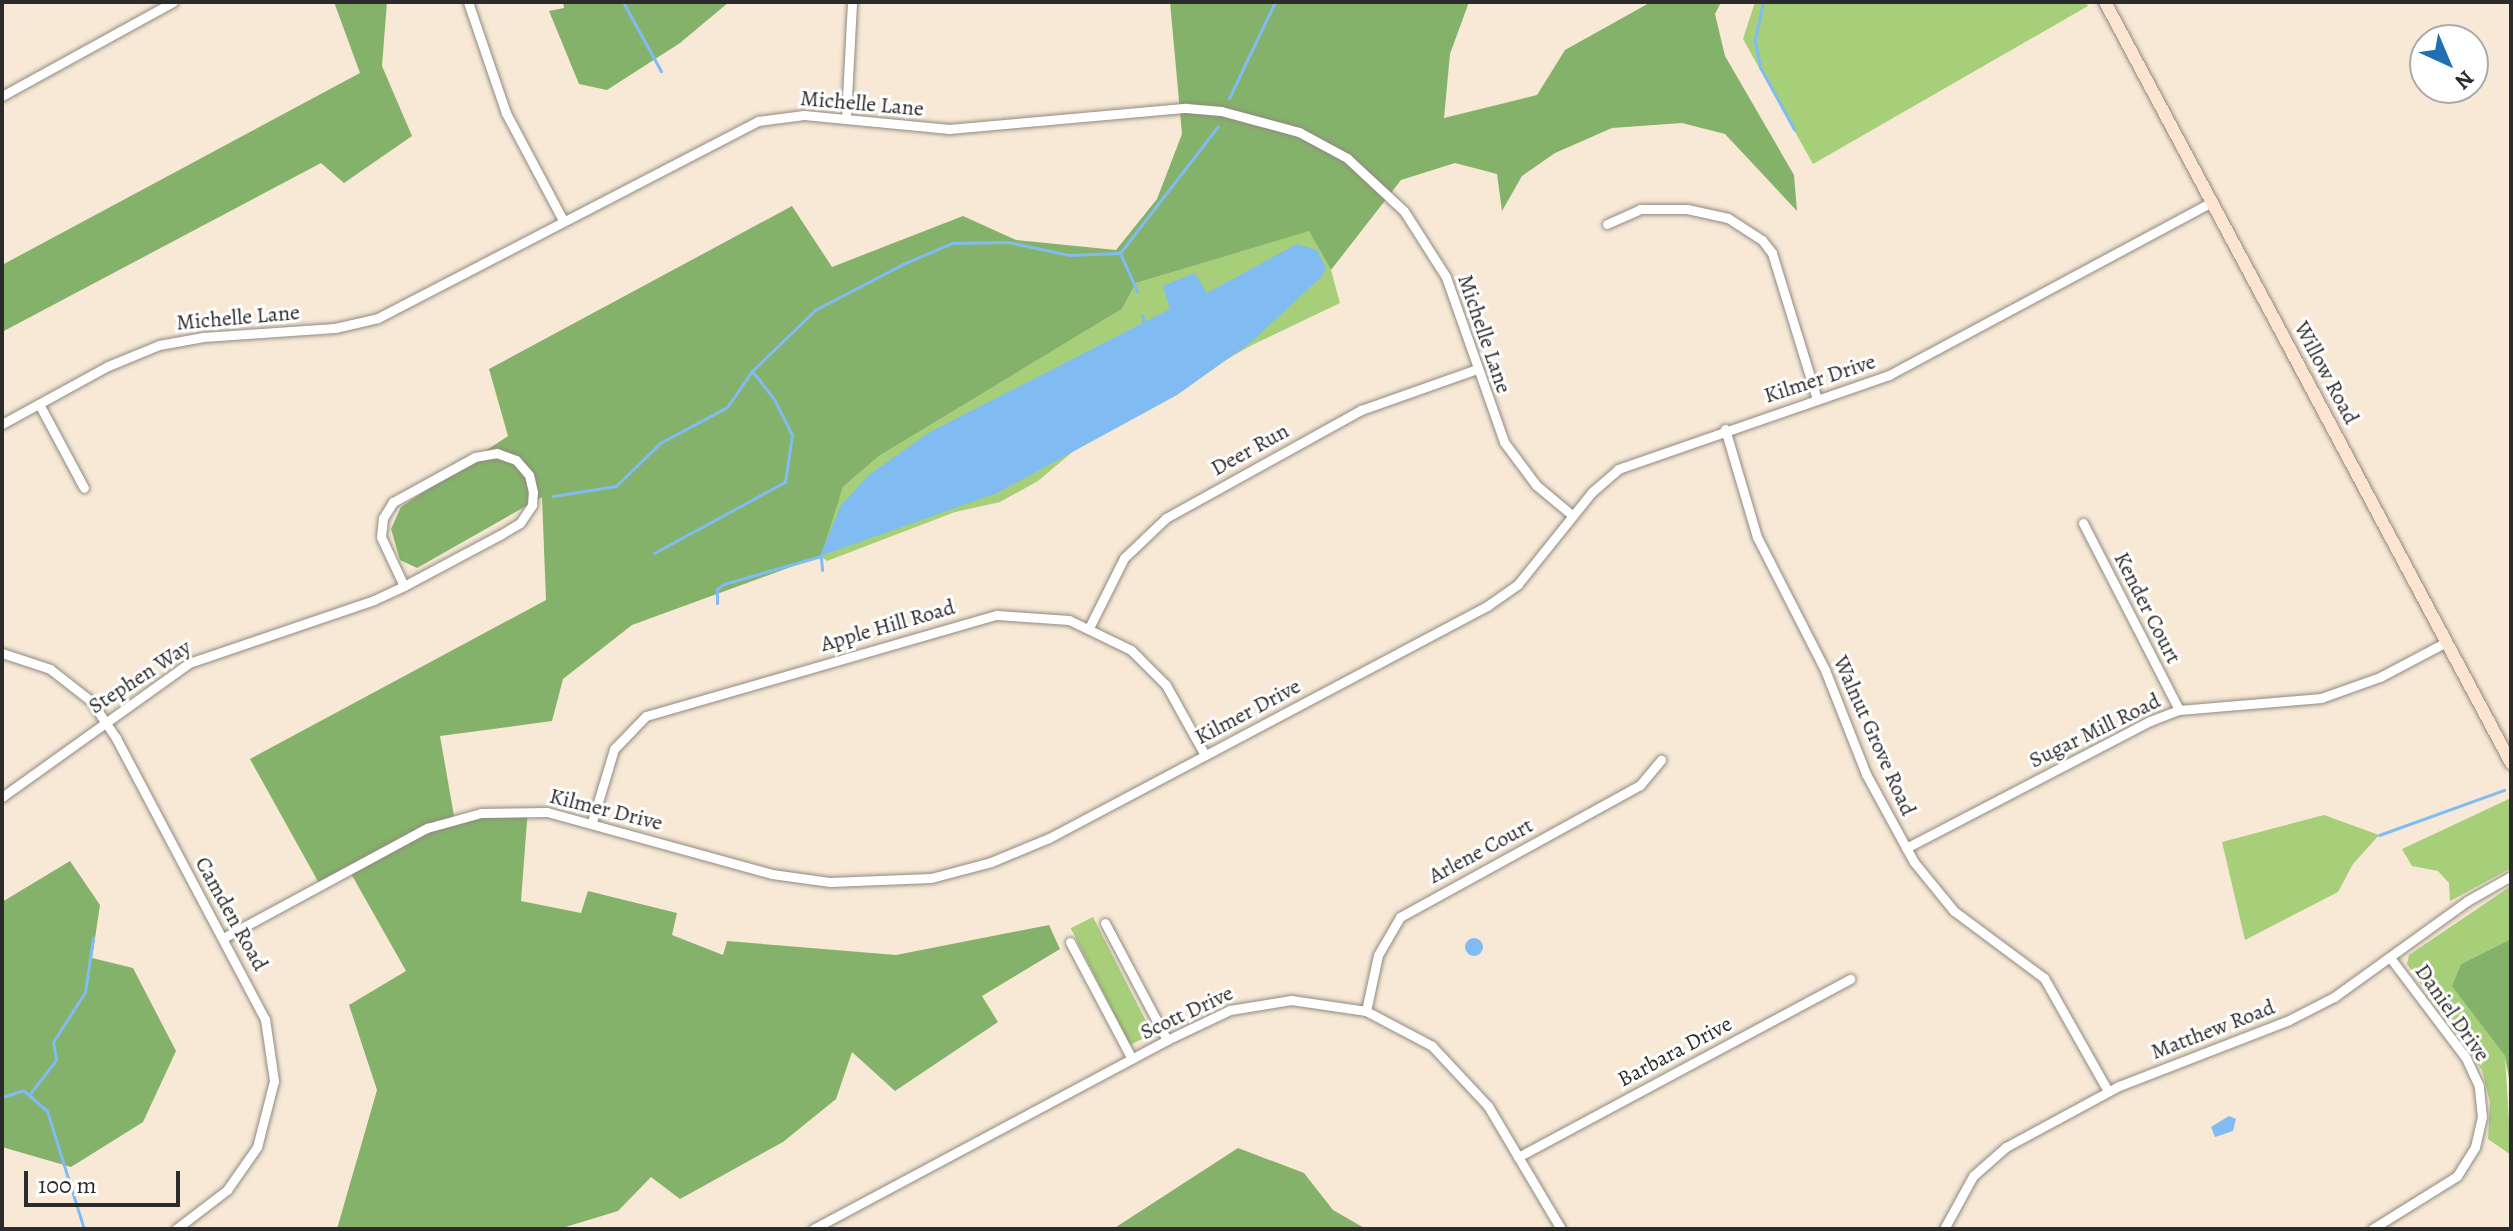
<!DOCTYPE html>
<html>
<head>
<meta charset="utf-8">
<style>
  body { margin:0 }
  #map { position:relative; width:2513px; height:1231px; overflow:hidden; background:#f7e9d6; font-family:Alegreya,serif }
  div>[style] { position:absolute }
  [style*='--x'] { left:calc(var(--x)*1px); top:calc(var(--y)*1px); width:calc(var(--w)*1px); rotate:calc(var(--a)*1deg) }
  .green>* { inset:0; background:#a7cf7a; transform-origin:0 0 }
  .forest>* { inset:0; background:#85b26a }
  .water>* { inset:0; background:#80bbf2 }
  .round { border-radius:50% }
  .stream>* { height:3px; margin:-1.5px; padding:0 1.5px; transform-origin:1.5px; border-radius:1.5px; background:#80bbf2 }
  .roads { filter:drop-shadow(0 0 2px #918a80) drop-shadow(0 0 2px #918a80) }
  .street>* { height:9px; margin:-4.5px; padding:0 4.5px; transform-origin:4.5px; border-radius:4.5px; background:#fff }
  .secondary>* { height:12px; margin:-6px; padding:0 6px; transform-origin:6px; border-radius:6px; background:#fde4d1 }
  span { translate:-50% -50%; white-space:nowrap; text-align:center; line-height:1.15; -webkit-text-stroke:6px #fff; paint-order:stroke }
  .street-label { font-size:22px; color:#2b2b2b }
  .frame { position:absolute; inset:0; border:4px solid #2b2b2b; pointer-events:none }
  .north { position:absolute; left:2409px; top:24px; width:80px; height:80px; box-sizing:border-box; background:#fff; border:2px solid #aaa; border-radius:50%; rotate:136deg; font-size:22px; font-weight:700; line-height:32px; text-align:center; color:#2b2b2b }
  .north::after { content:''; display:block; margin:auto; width:28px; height:36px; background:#1f6fb2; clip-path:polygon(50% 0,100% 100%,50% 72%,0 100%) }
  .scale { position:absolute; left:24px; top:1171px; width:156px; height:36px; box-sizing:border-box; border:4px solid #2b2b2b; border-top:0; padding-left:10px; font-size:24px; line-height:28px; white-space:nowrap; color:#2b2b2b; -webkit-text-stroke:6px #fff; paint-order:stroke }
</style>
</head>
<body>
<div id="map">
  <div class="green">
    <i style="clip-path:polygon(1755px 2px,2085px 2px,2088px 6px,1813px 164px,1743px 39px)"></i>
    <i style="clip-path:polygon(1309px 230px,1331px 270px,1340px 303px,1250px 346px,1083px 443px,1038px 481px,1000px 502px,955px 512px,827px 561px,820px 556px,843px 487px,879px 456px,1122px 309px,1136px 283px)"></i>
    <i style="clip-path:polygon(2511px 798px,2511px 868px,2450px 901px,2449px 883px,2438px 871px,2412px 866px,2402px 849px)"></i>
    <i style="clip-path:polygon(2324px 815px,2379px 835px,2353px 864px,2338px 892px,2245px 940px,2222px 842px)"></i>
    <i style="clip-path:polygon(2511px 886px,2511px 939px,2461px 964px,2453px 986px,2505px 1056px,2511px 1155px,2488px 1139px,2490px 1102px,2482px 1070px,2407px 964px,2409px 955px)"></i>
    <i style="left:1093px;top:917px;width:131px;height:25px;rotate:63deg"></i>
  </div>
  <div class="forest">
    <i style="clip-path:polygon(334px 2px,387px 2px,382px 66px,412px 136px,344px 183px,321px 163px,2px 332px,2px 265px,360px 73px)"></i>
    <i style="clip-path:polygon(563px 2px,729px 2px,680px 43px,607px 90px,579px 84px,549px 11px,564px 8px)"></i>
    <i style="clip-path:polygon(1170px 2px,1469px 2px,1450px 54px,1444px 118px,1537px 95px,1565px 50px,1651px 2px,1721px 2px,1715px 14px,1725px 56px,1794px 175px,1797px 211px,1725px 134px,1682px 123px,1612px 128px,1555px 153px,1522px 176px,1502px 211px,1497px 174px,1455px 163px,1401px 180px,1331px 270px,1309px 231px,1136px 283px,1122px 309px,879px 456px,843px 487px,821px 556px,632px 625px,563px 679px,552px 721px,440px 736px,454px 816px,528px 808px,521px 901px,581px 913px,588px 891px,677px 913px,672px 935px,723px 955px,727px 941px,896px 955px,1049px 925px,1060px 949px,982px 996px,998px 1022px,895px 1091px,852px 1052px,836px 1099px,783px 1142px,680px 1199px,651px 1177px,618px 1211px,559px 1229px,337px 1229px,377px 1090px,349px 1005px,406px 971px,349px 870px,320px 885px,250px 759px,546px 600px,542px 497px,417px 568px,400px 560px,391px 529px,401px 507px,508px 436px,489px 369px,792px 206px,832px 267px,963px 216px,1016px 240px,1116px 250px,1157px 199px,1182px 134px)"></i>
    <i style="clip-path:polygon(70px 861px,100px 905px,92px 958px,133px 968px,176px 1051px,143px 1122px,71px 1167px,2px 1147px,2px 902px)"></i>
    <i style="clip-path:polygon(2511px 939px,2511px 1090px,2505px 1056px,2452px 986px,2461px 964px)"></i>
    <i style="clip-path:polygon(1238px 1148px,1304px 1173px,1333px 1210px,1366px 1229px,1113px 1229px)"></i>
  </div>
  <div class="water">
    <i style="clip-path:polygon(1297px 244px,1317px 250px,1326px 268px,1322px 276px,1250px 343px,1177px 395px,997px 493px,820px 556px,841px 505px,870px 474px,930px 432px,1170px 309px,1163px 286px,1195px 273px,1207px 293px)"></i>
    <i class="round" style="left:1465px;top:938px;width:18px;height:18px"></i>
    <i style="clip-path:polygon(2229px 1116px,2236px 1119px,2233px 1131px,2215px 1137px,2211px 1127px)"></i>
  </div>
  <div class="stream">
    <i style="--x:623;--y:2;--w:79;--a:61.2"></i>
    <i style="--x:1763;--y:2;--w:40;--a:102"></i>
    <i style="--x:1755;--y:41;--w:26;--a:79"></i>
    <i style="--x:1760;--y:67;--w:71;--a:61.3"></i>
    <i style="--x:1229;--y:98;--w:106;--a:-64.4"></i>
    <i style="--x:1120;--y:253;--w:42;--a:65.9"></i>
    <i style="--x:1142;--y:315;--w:8;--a:76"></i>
    <i style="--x:553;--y:496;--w:64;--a:-9"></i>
    <i style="--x:616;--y:486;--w:62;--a:-44.3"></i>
    <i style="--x:660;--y:443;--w:76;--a:-28.2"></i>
    <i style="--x:727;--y:407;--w:44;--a:-55.2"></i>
    <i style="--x:752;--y:371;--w:88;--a:-44.1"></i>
    <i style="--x:815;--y:310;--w:99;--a:-27.6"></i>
    <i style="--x:903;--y:264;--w:53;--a:-23.2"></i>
    <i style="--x:952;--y:243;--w:56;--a:-1"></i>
    <i style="--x:1008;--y:242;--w:62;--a:12"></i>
    <i style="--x:1069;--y:255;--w:51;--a:-2.2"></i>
    <i style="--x:1120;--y:253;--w:160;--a:-52.3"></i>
    <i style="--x:654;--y:553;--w:149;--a:-28.5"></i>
    <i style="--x:785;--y:482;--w:48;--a:-81.5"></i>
    <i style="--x:792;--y:435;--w:40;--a:-116.6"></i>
    <i style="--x:774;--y:399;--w:36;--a:-128"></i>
    <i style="--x:821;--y:558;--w:12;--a:85"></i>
    <i style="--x:717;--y:603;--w:14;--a:-90"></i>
    <i style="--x:717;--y:589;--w:9;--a:-36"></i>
    <i style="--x:724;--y:584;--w:101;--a:-16.1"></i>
    <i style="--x:2379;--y:835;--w:133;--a:-19.8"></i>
    <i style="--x:29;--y:1095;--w:44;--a:-52.4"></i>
    <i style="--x:56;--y:1060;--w:18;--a:-99"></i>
    <i style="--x:53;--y:1042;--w:59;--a:-57.4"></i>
    <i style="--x:85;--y:992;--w:55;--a:-81.6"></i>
    <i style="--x:2;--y:1097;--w:22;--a:-18"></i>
    <i style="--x:23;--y:1090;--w:32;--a:41"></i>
    <i style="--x:47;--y:1111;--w:124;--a:72.6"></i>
  </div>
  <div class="roads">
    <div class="street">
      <i style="--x:468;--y:2;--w:117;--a:71.1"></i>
      <i style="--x:506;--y:113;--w:121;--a:62"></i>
      <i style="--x:2;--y:96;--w:195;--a:-28.8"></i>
      <i style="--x:846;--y:117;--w:115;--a:-87"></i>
      <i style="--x:1607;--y:224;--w:36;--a:-24"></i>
      <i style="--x:1640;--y:209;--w:47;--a:0"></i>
      <i style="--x:1687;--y:209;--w:42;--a:12.4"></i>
      <i style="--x:1728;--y:218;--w:40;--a:32.9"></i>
      <i style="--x:1762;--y:240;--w:16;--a:52"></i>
      <i style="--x:1772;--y:253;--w:153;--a:72.9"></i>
      <i style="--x:39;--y:404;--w:95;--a:61.8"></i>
      <i style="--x:2;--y:424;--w:121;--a:-28.7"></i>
      <i style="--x:108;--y:366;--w:55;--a:-22.4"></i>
      <i style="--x:159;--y:345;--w:45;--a:-10.3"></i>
      <i style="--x:203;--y:337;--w:132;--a:-3.9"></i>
      <i style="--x:335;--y:328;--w:44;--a:-13.1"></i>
      <i style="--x:378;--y:318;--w:428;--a:-27.4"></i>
      <i style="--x:758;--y:121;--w:46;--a:-7.4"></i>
      <i style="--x:804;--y:115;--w:146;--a:5.5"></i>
      <i style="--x:949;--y:129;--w:238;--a:-5.1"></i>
      <i style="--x:1186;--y:108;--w:35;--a:5"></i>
      <i style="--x:1221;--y:111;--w:81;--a:15.1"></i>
      <i style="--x:1299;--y:132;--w:55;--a:28.4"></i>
      <i style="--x:1347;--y:158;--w:78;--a:42.9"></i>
      <i style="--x:1404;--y:211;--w:78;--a:57.5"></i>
      <i style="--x:1446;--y:277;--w:175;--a:70.6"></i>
      <i style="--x:1504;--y:442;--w:54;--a:53.3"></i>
      <i style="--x:1536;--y:485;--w:47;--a:39.8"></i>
      <i style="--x:1725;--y:429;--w:113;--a:73.5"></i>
      <i style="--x:1757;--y:537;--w:149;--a:62.9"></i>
      <i style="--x:1825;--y:670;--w:112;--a:68.5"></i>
      <i style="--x:1866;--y:774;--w:100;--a:61.4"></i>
      <i style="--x:1914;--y:862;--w:63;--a:50.8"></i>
      <i style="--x:1954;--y:911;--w:112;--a:36.7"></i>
      <i style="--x:2044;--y:978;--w:130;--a:60.5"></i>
      <i style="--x:2083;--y:523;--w:210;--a:62.8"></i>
      <i style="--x:1090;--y:626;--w:76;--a:-63.4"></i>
      <i style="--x:1124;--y:558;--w:58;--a:-43.6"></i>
      <i style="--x:1166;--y:518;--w:223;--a:-29"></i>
      <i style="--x:1361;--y:410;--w:123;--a:-19.5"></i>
      <i style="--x:2;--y:653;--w:51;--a:18.4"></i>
      <i style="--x:50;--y:669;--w:52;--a:38"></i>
      <i style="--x:91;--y:701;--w:45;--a:56"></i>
      <i style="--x:116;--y:738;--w:318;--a:62.1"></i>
      <i style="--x:265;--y:1019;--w:63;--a:81.7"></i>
      <i style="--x:274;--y:1081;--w:68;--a:104.4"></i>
      <i style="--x:257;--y:1147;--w:52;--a:124.9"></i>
      <i style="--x:227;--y:1190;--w:64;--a:142.6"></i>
      <i style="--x:2;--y:797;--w:230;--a:-35.6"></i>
      <i style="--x:189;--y:663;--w:195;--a:-18.8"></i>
      <i style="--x:374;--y:600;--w:33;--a:-25"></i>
      <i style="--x:404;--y:586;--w:109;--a:-28"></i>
      <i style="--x:500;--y:535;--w:23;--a:-31"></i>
      <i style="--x:520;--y:523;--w:22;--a:-56"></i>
      <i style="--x:532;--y:505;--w:13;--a:-86"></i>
      <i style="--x:533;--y:492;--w:17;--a:-103"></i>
      <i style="--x:529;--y:475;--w:20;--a:-131"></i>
      <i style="--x:516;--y:460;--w:20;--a:-160"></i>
      <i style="--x:497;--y:453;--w:22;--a:170"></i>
      <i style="--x:475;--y:457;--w:94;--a:151.2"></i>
      <i style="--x:393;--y:502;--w:19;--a:122"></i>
      <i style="--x:383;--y:518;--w:19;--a:96"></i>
      <i style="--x:381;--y:537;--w:54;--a:64.9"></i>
      <i style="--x:592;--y:822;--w:76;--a:-73.2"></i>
      <i style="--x:614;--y:749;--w:46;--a:-45.9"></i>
      <i style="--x:646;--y:716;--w:365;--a:-16.1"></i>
      <i style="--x:997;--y:615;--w:72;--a:4"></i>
      <i style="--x:1069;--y:620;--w:69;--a:25.8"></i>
      <i style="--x:1131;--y:650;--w:49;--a:45"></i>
      <i style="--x:1166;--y:685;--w:80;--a:60.9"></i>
      <i style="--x:1906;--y:848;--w:275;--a:-27.5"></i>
      <i style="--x:2150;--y:721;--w:31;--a:-21"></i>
      <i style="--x:2179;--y:710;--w:143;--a:-4.8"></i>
      <i style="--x:2321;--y:698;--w:63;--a:-19.6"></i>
      <i style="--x:2380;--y:677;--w:75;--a:-27.9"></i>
      <i style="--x:1105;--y:923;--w:132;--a:62.1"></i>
      <i style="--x:225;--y:937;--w:230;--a:-28.4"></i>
      <i style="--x:427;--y:828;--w:56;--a:-15.5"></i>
      <i style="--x:481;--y:813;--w:66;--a:-0.9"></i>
      <i style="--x:547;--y:812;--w:233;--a:15.4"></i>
      <i style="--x:772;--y:874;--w:59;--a:7.9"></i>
      <i style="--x:830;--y:882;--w:101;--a:-2.3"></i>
      <i style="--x:931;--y:878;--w:62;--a:-14.9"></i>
      <i style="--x:991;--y:862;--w:63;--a:-22.5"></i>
      <i style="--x:1049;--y:838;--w:496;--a:-27.9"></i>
      <i style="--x:1487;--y:606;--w:38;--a:-35"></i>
      <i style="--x:1518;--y:584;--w:118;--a:-51.2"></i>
      <i style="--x:1592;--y:492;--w:35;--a:-41"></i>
      <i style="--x:1618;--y:469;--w:287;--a:-19.1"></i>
      <i style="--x:1889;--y:375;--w:366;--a:-28.2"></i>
      <i style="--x:1070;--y:942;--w:132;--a:62.1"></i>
      <i style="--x:1366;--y:1011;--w:57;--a:-77.9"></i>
      <i style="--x:1378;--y:955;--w:44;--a:-59.9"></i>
      <i style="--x:1400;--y:917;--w:274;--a:-28.8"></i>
      <i style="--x:1640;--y:785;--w:33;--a:-50"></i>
      <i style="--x:1518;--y:1157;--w:377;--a:-28.2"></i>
      <i style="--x:813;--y:1229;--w:401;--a:-28.1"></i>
      <i style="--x:1167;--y:1040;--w:70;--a:-25.5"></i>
      <i style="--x:1230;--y:1010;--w:62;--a:-9.3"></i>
      <i style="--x:1291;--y:1000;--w:76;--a:8.3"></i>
      <i style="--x:1366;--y:1011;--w:75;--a:27.9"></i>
      <i style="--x:1432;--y:1046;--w:82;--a:47"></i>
      <i style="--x:1488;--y:1106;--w:143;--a:59.3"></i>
      <i style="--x:1944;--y:1229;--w:60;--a:-61.3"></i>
      <i style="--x:1973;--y:1176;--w:44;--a:-41.3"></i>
      <i style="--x:2006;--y:1147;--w:128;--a:-28.4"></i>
      <i style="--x:2119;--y:1086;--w:182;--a:-21.2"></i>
      <i style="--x:2289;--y:1020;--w:51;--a:-27.1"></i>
      <i style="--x:2334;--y:997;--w:164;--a:-35.8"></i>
      <i style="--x:2467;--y:901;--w:51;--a:-29.6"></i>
      <i style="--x:2372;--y:1229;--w:100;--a:-31.9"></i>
      <i style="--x:2457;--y:1176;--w:34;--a:-58"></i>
      <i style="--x:2475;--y:1147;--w:31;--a:-77"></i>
      <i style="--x:2482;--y:1117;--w:31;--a:-96"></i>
      <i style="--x:2479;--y:1086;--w:31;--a:-115"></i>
      <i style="--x:2466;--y:1058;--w:124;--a:-127.1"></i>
    </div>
    <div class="secondary">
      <i style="--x:2105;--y:2;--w:863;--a:61.92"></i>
    </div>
  </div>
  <div class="street-label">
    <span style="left:862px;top:104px;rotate:5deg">Michelle Lane</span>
    <span style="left:238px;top:318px;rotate:-5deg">Michelle Lane</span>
    <span style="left:1484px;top:334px;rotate:71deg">Michelle Lane</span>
    <span style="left:2326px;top:373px;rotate:62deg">Willow Road</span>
    <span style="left:1820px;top:379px;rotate:-18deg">Kilmer Drive</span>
    <span style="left:1250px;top:450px;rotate:-29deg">Deer Run</span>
    <span style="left:2147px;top:608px;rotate:63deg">Kender Court</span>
    <span style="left:888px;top:626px;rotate:-16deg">Apple Hill Road</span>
    <span style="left:140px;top:677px;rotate:-33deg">Stephen Way</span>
    <span style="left:1248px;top:712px;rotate:-28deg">Kilmer Drive</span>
    <span style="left:2095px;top:731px;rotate:-26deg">Sugar Mill Road</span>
    <span style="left:1874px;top:736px;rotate:66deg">Walnut Grove Road</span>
    <span style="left:606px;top:810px;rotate:14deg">Kilmer Drive</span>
    <span style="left:1481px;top:851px;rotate:-28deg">Arlene Court</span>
    <span style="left:231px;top:914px;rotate:61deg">Camden Road</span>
    <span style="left:1187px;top:1013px;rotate:-25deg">Scott Drive</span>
    <span style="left:2452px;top:1013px;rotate:55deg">Daniel Drive</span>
    <span style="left:2213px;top:1030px;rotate:-21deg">Matthew Road</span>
    <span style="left:1675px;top:1052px;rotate:-28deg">Barbara Drive</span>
  </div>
  <div class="frame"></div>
  <div class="north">N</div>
  <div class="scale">100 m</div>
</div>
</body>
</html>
